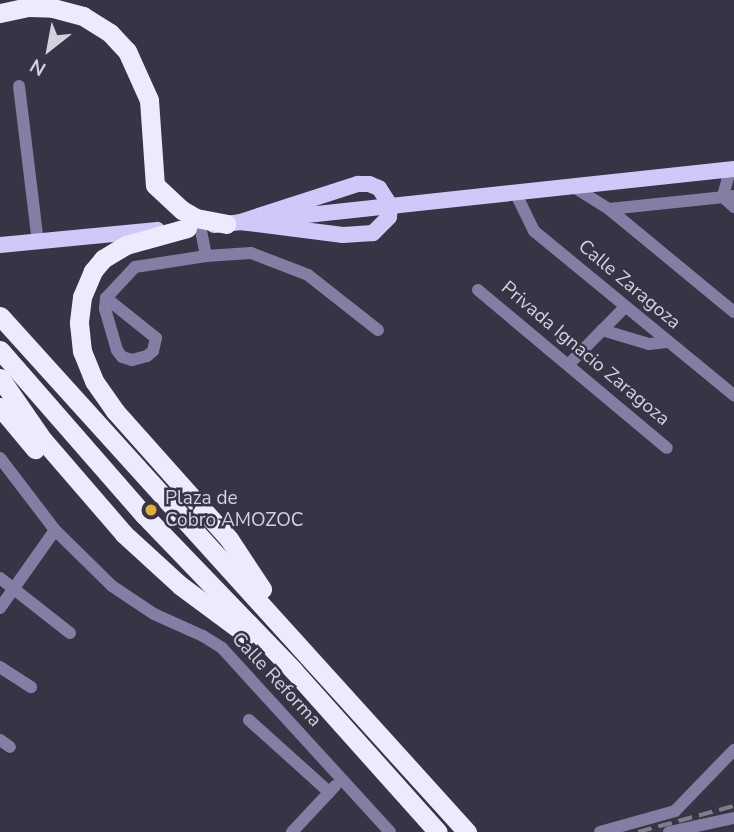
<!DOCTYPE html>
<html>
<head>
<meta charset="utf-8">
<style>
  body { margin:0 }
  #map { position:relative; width:734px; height:832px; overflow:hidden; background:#373446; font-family:"Nunito Sans",sans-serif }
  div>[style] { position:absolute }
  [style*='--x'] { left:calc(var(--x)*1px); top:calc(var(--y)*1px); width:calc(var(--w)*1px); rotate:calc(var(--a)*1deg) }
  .minor>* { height:12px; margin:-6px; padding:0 6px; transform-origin:6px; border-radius:6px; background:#847da4 }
  .major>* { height:16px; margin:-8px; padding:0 8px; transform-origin:8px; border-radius:8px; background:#cfc8f8 }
  .highway>* { height:19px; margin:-9.5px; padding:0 9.5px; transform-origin:9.5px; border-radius:9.5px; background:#edeafd }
  .rail>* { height:3.5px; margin-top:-1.75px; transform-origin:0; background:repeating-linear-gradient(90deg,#7f7d8c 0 14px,transparent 0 21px) }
  .dots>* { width:19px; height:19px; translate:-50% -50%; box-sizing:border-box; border:4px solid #373446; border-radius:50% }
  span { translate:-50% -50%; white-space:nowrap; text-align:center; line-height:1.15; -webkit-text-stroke:5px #373446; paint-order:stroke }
  .street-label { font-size:19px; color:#d2d1dc }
  .poi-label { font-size:19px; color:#d2d1dc }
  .left { translate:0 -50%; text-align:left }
  .north { position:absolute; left:14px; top:14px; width:70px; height:70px; -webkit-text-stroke:5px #373446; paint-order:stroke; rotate:211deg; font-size:19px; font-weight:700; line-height:28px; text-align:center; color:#d2d1dc }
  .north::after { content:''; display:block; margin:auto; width:24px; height:32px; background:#d2d1dc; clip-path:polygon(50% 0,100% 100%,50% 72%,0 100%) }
</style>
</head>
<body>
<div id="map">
  <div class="minor">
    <i style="--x:19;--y:86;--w:157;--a:83.1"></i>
    <i style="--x:730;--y:170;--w:28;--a:105"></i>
    <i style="--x:723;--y:197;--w:15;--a:42"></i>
    <i style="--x:572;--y:186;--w:44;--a:31.9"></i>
    <i style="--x:609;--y:209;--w:162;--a:39.5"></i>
    <i style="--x:515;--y:192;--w:43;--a:64"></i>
    <i style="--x:534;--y:231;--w:259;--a:39.4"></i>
    <i style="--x:609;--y:209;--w:126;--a:-5.9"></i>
    <i style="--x:206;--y:256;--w:45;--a:-3.8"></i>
    <i style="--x:251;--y:253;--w:61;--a:21.1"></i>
    <i style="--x:308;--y:275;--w:89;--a:38.2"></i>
    <i style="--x:478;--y:290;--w:246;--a:39.9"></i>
    <i style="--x:106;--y:298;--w:64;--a:38.7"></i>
    <i style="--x:156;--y:338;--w:13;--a:103"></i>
    <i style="--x:153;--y:351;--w:8;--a:140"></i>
    <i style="--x:147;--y:356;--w:16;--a:165"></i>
    <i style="--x:132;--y:360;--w:10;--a:-163"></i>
    <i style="--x:122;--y:357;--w:9;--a:-126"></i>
    <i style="--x:117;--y:350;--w:43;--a:-106.3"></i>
    <i style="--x:105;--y:309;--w:11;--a:-85"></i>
    <i style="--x:106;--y:298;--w:42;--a:-46.9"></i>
    <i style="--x:135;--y:267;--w:72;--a:-8.8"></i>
    <i style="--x:206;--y:256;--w:31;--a:-101"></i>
    <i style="--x:602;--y:330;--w:49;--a:16.6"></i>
    <i style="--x:649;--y:344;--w:18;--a:-6"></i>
    <i style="--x:569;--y:364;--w:78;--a:-45.5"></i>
    <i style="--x:0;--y:458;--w:91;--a:52.6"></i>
    <i style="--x:55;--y:530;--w:80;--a:44.5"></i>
    <i style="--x:112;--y:586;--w:50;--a:33.7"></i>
    <i style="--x:154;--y:614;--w:54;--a:24.2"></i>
    <i style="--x:203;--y:636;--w:22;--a:32"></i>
    <i style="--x:222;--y:648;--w:249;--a:47.6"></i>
    <i style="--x:0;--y:578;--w:89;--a:38.2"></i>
    <i style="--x:0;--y:608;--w:95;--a:-54.8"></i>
    <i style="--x:0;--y:667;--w:37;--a:33"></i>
    <i style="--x:249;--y:720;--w:108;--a:42"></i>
    <i style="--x:0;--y:740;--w:12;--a:35"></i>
    <i style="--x:292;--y:832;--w:63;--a:-46.9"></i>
    <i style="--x:600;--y:832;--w:78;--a:-15.6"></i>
    <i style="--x:675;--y:811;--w:85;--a:-46"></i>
    <i style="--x:669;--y:832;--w:66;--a:-12.2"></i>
  </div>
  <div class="major">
    <i style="--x:358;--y:184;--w:11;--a:0"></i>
    <i style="--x:369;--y:184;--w:11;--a:22"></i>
    <i style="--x:379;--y:188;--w:20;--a:57"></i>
    <i style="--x:390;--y:205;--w:12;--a:95"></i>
    <i style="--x:389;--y:217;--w:23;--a:135"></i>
    <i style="--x:373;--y:233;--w:30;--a:176"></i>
    <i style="--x:343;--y:235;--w:104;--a:-172.8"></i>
    <i style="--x:240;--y:222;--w:124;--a:-17.9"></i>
    <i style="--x:214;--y:225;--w:523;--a:-6.15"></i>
    <i style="--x:0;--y:245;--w:158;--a:-5.5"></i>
  </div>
  <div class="highway">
    <i style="--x:0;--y:13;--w:30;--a:-12"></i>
    <i style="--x:29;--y:7;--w:24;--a:2"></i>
    <i style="--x:53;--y:8;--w:31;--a:15"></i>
    <i style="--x:83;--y:16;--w:32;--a:32"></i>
    <i style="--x:110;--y:33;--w:25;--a:47"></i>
    <i style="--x:127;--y:51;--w:54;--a:65.8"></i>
    <i style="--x:149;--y:100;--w:85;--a:86"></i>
    <i style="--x:155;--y:185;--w:37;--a:43"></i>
    <i style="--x:182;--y:210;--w:16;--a:30"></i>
    <i style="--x:196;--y:218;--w:31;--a:11"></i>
    <i style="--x:187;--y:228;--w:63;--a:164.4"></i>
    <i style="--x:126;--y:245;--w:27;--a:149"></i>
    <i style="--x:103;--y:259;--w:16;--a:130"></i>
    <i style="--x:93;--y:271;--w:28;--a:113"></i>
    <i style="--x:82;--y:297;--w:26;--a:97"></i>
    <i style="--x:79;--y:323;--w:28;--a:84"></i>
    <i style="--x:82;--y:351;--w:32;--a:68"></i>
    <i style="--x:94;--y:381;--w:37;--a:55"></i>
    <i style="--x:115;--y:411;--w:171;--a:48.3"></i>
    <i style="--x:229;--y:539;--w:60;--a:56.6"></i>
    <i style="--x:0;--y:316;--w:696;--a:47.85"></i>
    <i style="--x:0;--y:350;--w:219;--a:48.9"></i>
    <i style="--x:144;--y:515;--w:215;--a:46.1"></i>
    <i style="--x:293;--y:670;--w:217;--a:48.2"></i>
    <i style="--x:0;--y:378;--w:75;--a:55.3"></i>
    <i style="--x:43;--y:440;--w:124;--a:49.2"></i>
    <i style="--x:124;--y:534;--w:77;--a:42.4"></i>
    <i style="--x:181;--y:586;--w:82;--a:36.6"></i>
    <i style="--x:0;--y:407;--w:55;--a:50.2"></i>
  </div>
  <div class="rail">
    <i style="--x:638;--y:832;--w:99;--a:-15.2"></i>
  </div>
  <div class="dots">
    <i style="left:151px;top:510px;background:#e5ad35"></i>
  </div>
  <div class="street-label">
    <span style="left:629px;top:285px;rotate:40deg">Calle Zaragoza</span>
    <span style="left:585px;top:354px;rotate:40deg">Privada Ignacio Zaragoza</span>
    <span style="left:276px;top:680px;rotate:47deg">Calle Reforma</span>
  </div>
  <div class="poi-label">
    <span class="left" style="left:165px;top:510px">Plaza de<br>Cobro AMOZOC</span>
  </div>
  <div class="north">N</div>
</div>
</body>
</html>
